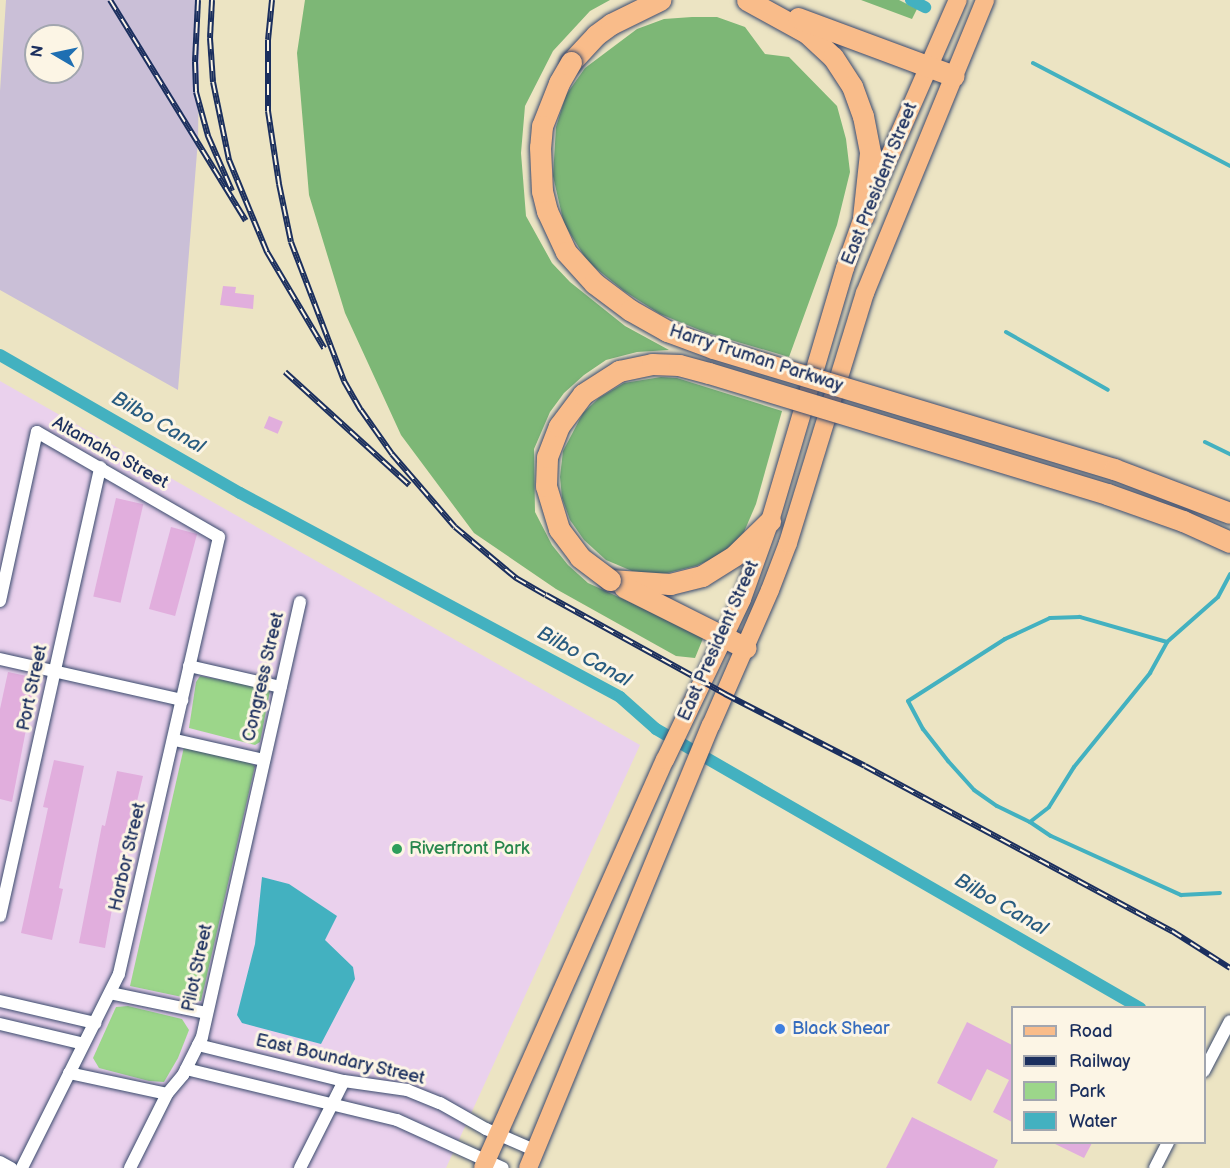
<!DOCTYPE html>
<html>
<head>
<meta charset="utf-8">
<style>
  body { margin:0 }
  #map { position:relative; width:1230px; height:1168px; overflow:hidden; background:#ece4c3; font-family:"Balsamiq Sans",sans-serif }
  div>[style] { position:absolute }
  [style*='--x'] { left:calc(var(--x)*1px); top:calc(var(--y)*1px); width:calc(var(--w)*1px); rotate:calc(var(--a)*1deg) }
  .built>* { inset:0; background:#ead1ed }
  .industrial>* { inset:0; background:#cabfd7 }
  .green>* { inset:0; background:#9cd68a }
  .forest>* { inset:0; background:#7db776 }
  .water>* { inset:0; background:#43b1c0 }
  .stream>* { height:4px; margin:-2px; padding:0 2px; transform-origin:2px; border-radius:2px; background:#43b1c0 }
  .canal>* { height:12px; margin:-6px; padding:0 6px; transform-origin:6px; border-radius:6px; background:#43b1c0 }
  .building>* { inset:0; background:#e1aedd; transform-origin:0 0 }
  .roads { filter:drop-shadow(0 0 2px #3a4a6d) drop-shadow(0 0 2px #3a4a6d) }
  .minor>* { height:12px; margin:-6px; padding:0 6px; transform-origin:6px; border-radius:6px; background:#fff }
  .primary>* { height:18px; margin:-9px; padding:0 9px; transform-origin:9px; border-radius:9px; background:#f9bc8a }
  .motorway>* { height:21px; margin:-10.5px; padding:0 10.5px; transform-origin:10.5px; border-radius:10.5px; background:#f9bc8a }
  .rail>* { height:6px; margin-top:-3px; transform-origin:0; background:repeating-linear-gradient(90deg,#fcf5e5 0 11px,#1b2f5e 0 22px); box-sizing:border-box; border-block:2px solid #1b2f5e }
  .bridges { filter:drop-shadow(0 0 2px #3a4a6d) drop-shadow(0 0 2px #3a4a6d) }
  .motorway-bridge>* { height:21px; margin:-10.5px; padding:0 10.5px; transform-origin:10.5px; border-radius:10.5px; background:#f9bc8a }
  .dots>* { width:16px; height:16px; translate:-50% -50%; box-sizing:border-box; border:3px solid #fcf5e5; border-radius:50% }
  span { translate:-50% -50%; white-space:nowrap; text-align:center; line-height:1.15; -webkit-text-stroke:6px #fcf5e5; paint-order:stroke }
  .street-label { font-size:18px; color:#1b2f5e }
  .leisure-label { font-size:18px; color:#27864d }
  .left { translate:0 -50%; text-align:left }
  .shop-label { font-size:18px; color:#366cbe }
  .water-label { font-size:20px; color:#295c80; font-style:italic }
  .legend { position:absolute; left:1011px; top:1006px; width:195px; height:138px; box-sizing:border-box; background:#fcf5e5; border:2px solid #a2a6af; margin:0; padding:8px 10px; list-style:none; font-size:18px; color:#1b2f5e }
  .legend li { display:flex; align-items:center; gap:12px; height:30px }
  .legend b { width:30px; border:2px solid #a2a6af }
  .north { position:absolute; left:24px; top:24px; width:60px; height:60px; box-sizing:border-box; background:#fcf5e5; border:2px solid #a2a6af; border-radius:50%; rotate:279deg; font-size:16px; font-weight:700; line-height:24px; text-align:center; color:#1b2f5e }
  .north::after { content:''; display:block; margin:auto; width:21px; height:27px; background:#1f6fb2; clip-path:polygon(50% 0,100% 100%,50% 72%,0 100%) }
</style>
</head>
<body>
<div id="map">
  <div class="built">
    <i style="clip-path:polygon(0 381px,640px 745px,446px 1168px,0 1168px)"></i>
  </div>
  <div class="industrial">
    <i style="clip-path:polygon(evenodd,6px 0,200px 0,198px 140px,178px 390px,0 290px,0 91px,6px 0,36px 36px,72px 36px,72px 72px,36px 72px,36px 36px)"></i>
  </div>
  <div class="green">
    <i style="clip-path:polygon(200px 676px,264px 688px,270px 691px,260px 742px,255px 745px,189px 728px,196px 682px)"></i>
    <i style="clip-path:polygon(184px 747px,247px 761px,255px 766px,201px 1001px,130px 986px)"></i>
    <i style="clip-path:polygon(128px 1006px,182px 1019px,189px 1030px,178px 1058px,164px 1082px,149px 1081px,99px 1068px,93px 1058px,116px 1007px)"></i>
  </div>
  <div class="forest">
    <i style="clip-path:polygon(305px 0,610px 0,590px 11px,553px 51px,525px 106px,521px 153px,526px 216px,552px 263px,570px 282px,625px 326px,669px 350px,637px 352px,606px 360px,584px 375px,564px 393px,550px 412px,534px 449px,535px 512px,552px 545px,568px 565px,588px 583px,704px 636px,695px 658px,676px 656px,556px 589px,474px 533px,401px 435px,345px 313px,309px 195px,297px 53px)"></i>
    <i style="clip-path:polygon(861px 0,899px 0,917px 9px,912px 19px)"></i>
    <i style="clip-path:polygon(692px 17px,717px 17px,745px 27px,765px 54px,789px 57px,837px 106px,846px 139px,850px 172px,837px 225px,789px 357px,707px 333px,660px 314px,624px 291px,588px 262px,564px 224px,553px 176px,556px 127px,566px 95px,585px 68px,637px 29px,664px 19px)"></i>
    <i style="clip-path:polygon(661px 377px,677px 378px,782px 411px,756px 504px,744px 532px,723px 554px,696px 566px,659px 575px,632px 571px,606px 560px,584px 540px,570px 520px,562px 498px,560px 477px,563px 451px,583px 413px,599px 398px,624px 383px)"></i>
  </div>
  <div class="water">
    <i style="clip-path:polygon(262px 877px,289px 884px,337px 916px,325px 940px,353px 967px,355px 979px,321px 1044px,242px 1023px,237px 1015px,255px 944px)"></i>
  </div>
  <div class="stream">
    <i style="--x:1033;--y:63;--w:222;--a:27.6"></i>
    <i style="--x:1006;--y:332;--w:117;--a:29.6"></i>
    <i style="--x:1205;--y:442;--w:28;--a:26"></i>
    <i style="--x:1167;--y:642;--w:68;--a:-41.4"></i>
    <i style="--x:1218;--y:597;--w:26;--a:-62"></i>
    <i style="--x:1030;--y:822;--w:24;--a:-38"></i>
    <i style="--x:1049;--y:807;--w:47;--a:-58"></i>
    <i style="--x:1074;--y:767;--w:121;--a:-51"></i>
    <i style="--x:1150;--y:673;--w:35;--a:-61"></i>
    <i style="--x:1167;--y:642;--w:91;--a:-164"></i>
    <i style="--x:1080;--y:617;--w:30;--a:178"></i>
    <i style="--x:1050;--y:618;--w:50;--a:155"></i>
    <i style="--x:1005;--y:639;--w:115;--a:147.4"></i>
    <i style="--x:908;--y:701;--w:32;--a:62"></i>
    <i style="--x:923;--y:729;--w:41;--a:52"></i>
    <i style="--x:948;--y:761;--w:39;--a:48"></i>
    <i style="--x:974;--y:790;--w:28;--a:35"></i>
    <i style="--x:997;--y:806;--w:37;--a:26"></i>
    <i style="--x:1030;--y:822;--w:25;--a:34"></i>
    <i style="--x:1051;--y:836;--w:143;--a:24.4"></i>
    <i style="--x:1181;--y:895;--w:39;--a:-3"></i>
  </div>
  <div class="canal">
    <i style="--x:911;--y:0;--w:16;--a:27"></i>
    <i style="--x:0;--y:355;--w:277;--a:29.9"></i>
    <i style="--x:240;--y:493;--w:431;--a:28.2"></i>
    <i style="--x:620;--y:697;--w:48;--a:41.6"></i>
    <i style="--x:656;--y:729;--w:559;--a:29.96"></i>
  </div>
  <div class="building">
    <i style="clip-path:polygon(223px 286px,236px 287px,235px 293px,254px 295px,253px 309px,220px 305px)"></i>
    <i style="left:269px;top:416px;width:15px;height:13px;rotate:23deg"></i>
    <i style="left:116px;top:498px;width:28px;height:101px;rotate:13deg"></i>
    <i style="left:171px;top:527px;width:27px;height:85px;rotate:15deg"></i>
    <i style="clip-path:polygon(8px 672px,36px 678px,12px 802px,0 799px,0 709px)"></i>
    <i style="clip-path:polygon(54px 760px,84px 766px,59px 888px,63px 889px,52px 940px,21px 933px,48px 808px,43px 807px)"></i>
    <i style="clip-path:polygon(117px 771px,143px 776px,114px 898px,105px 948px,79px 943px,102px 825px,105px 826px)"></i>
    <i style="clip-path:polygon(967px 1022px,1012px 1045px,1012px 1122px,993px 1112px,1009px 1080px,987px 1069px,971px 1101px,937px 1083px)"></i>
    <i style="clip-path:polygon(912px 1117px,998px 1160px,994px 1168px,886px 1168px)"></i>
    <i style="clip-path:polygon(1053px 1143px,1092px 1143px,1084px 1158px)"></i>
  </div>
  <div class="roads">
    <div class="minor">
      <i style="--x:0;--y:601;--w:173;--a:-77.7"></i>
      <i style="--x:37;--y:432;--w:210;--a:30"></i>
      <i style="--x:219;--y:537;--w:448;--a:102.9"></i>
      <i style="--x:119;--y:974;--w:217;--a:116.6"></i>
      <i style="--x:0;--y:659;--w:187;--a:12.7"></i>
      <i style="--x:189;--y:666;--w:94;--a:12.9"></i>
      <i style="--x:175;--y:740;--w:91;--a:12.7"></i>
      <i style="--x:0;--y:916;--w:460;--a:-77.4"></i>
      <i style="--x:110;--y:993;--w:99;--a:11.7"></i>
      <i style="--x:0;--y:1001;--w:98;--a:13"></i>
      <i style="--x:0;--y:1024;--w:86;--a:13.4"></i>
      <i style="--x:198;--y:1045;--w:150;--a:13.9"></i>
      <i style="--x:344;--y:1081;--w:64;--a:8.1"></i>
      <i style="--x:407;--y:1090;--w:35;--a:22"></i>
      <i style="--x:440;--y:1103;--w:53;--a:29.5"></i>
      <i style="--x:486;--y:1129;--w:55;--a:23.7"></i>
      <i style="--x:186;--y:1069;--w:217;--a:13.6"></i>
      <i style="--x:397;--y:1120;--w:116;--a:24.4"></i>
      <i style="--x:1204;--y:1071;--w:56;--a:-62.5"></i>
      <i style="--x:69;--y:1073;--w:100;--a:12.1"></i>
      <i style="--x:0;--y:1162;--w:13;--a:29"></i>
      <i style="--x:130;--y:1168;--w:83;--a:-63.4"></i>
      <i style="--x:167;--y:1094;--w:25;--a:-50"></i>
      <i style="--x:183;--y:1075;--w:42;--a:-63.4"></i>
      <i style="--x:202;--y:1037;--w:446;--a:-77.3"></i>
      <i style="--x:300;--y:1168;--w:97;--a:-63.2"></i>
      <i style="--x:1155;--y:1168;--w:29;--a:-63"></i>
    </div>
    <div class="primary">
      <i style="--x:483;--y:1168;--w:447;--a:-66"></i>
      <i style="--x:665;--y:760;--w:178;--a:-64.4"></i>
      <i style="--x:742;--y:599;--w:83;--a:-70.3"></i>
      <i style="--x:770;--y:521;--w:264;--a:-73.5"></i>
      <i style="--x:845;--y:268;--w:54;--a:-70.6"></i>
      <i style="--x:863;--y:217;--w:237;--a:-66.4"></i>
      <i style="--x:528;--y:1168;--w:479;--a:-67.6"></i>
      <i style="--x:711;--y:725;--w:147;--a:-66.4"></i>
      <i style="--x:770;--y:590;--w:50;--a:-69"></i>
      <i style="--x:788;--y:543;--w:262;--a:-72.9"></i>
      <i style="--x:865;--y:293;--w:317;--a:-67.7"></i>
    </div>
    <div class="motorway">
      <i style="--x:747;--y:0;--w:68;--a:28.8"></i>
      <i style="--x:807;--y:33;--w:35;--a:43"></i>
      <i style="--x:833;--y:57;--w:35;--a:57"></i>
      <i style="--x:852;--y:86;--w:32;--a:70"></i>
      <i style="--x:863;--y:116;--w:38;--a:79"></i>
      <i style="--x:870;--y:153;--w:64;--a:96.2"></i>
      <i style="--x:798;--y:18;--w:166;--a:20.4"></i>
      <i style="--x:571;--y:62;--w:37;--a:-47"></i>
      <i style="--x:596;--y:35;--w:19;--a:-36"></i>
      <i style="--x:611;--y:24;--w:55;--a:-26.1"></i>
      <i style="--x:610;--y:580;--w:60;--a:3.8"></i>
      <i style="--x:670;--y:584;--w:33;--a:-14"></i>
      <i style="--x:702;--y:576;--w:39;--a:-32"></i>
      <i style="--x:735;--y:555;--w:49;--a:-44.2"></i>
      <i style="--x:624;--y:587;--w:136;--a:26.6"></i>
    </div>
  </div>
  <div class="rail">
    <i style="--x:110;--y:0;--w:259;--a:58.4"></i>
    <i style="--x:198;--y:0;--w:62;--a:92.8"></i>
    <i style="--x:195;--y:62;--w:30;--a:88"></i>
    <i style="--x:196;--y:92;--w:46;--a:74.7"></i>
    <i style="--x:208;--y:136;--w:60;--a:66.4"></i>
    <i style="--x:212;--y:0;--w:38;--a:93"></i>
    <i style="--x:210;--y:38;--w:44;--a:86.1"></i>
    <i style="--x:213;--y:82;--w:80;--a:78.4"></i>
    <i style="--x:229;--y:160;--w:100;--a:67.6"></i>
    <i style="--x:267;--y:252;--w:112;--a:59.3"></i>
    <i style="--x:272;--y:0;--w:40;--a:95.7"></i>
    <i style="--x:268;--y:40;--w:71;--a:90"></i>
    <i style="--x:268;--y:111;--w:74;--a:81.4"></i>
    <i style="--x:279;--y:184;--w:59;--a:78.3"></i>
    <i style="--x:291;--y:242;--w:149;--a:69.1"></i>
    <i style="--x:344;--y:381;--w:34;--a:60"></i>
    <i style="--x:361;--y:410;--w:54;--a:54.8"></i>
    <i style="--x:392;--y:454;--w:96;--a:49.2"></i>
    <i style="--x:455;--y:527;--w:80;--a:39.9"></i>
    <i style="--x:516;--y:578;--w:34;--a:30"></i>
    <i style="--x:546;--y:595;--w:205;--a:28.9"></i>
    <i style="--x:725;--y:694;--w:157;--a:27.2"></i>
    <i style="--x:865;--y:766;--w:349;--a:28.3"></i>
    <i style="--x:1172;--y:931;--w:69;--a:32.5"></i>
    <i style="--x:285;--y:372;--w:168;--a:42.3"></i>
  </div>
  <div class="bridges">
    <div class="motorway-bridge">
      <i style="--x:571;--y:62;--w:24;--a:120"></i>
      <i style="--x:559;--y:83;--w:46;--a:111.6"></i>
      <i style="--x:542;--y:126;--w:21;--a:95"></i>
      <i style="--x:540;--y:147;--w:44;--a:87.4"></i>
      <i style="--x:542;--y:191;--w:21;--a:76"></i>
      <i style="--x:547;--y:211;--w:45;--a:65.1"></i>
      <i style="--x:566;--y:252;--w:42;--a:47.9"></i>
      <i style="--x:594;--y:283;--w:45;--a:36.9"></i>
      <i style="--x:630;--y:310;--w:43;--a:29.6"></i>
      <i style="--x:667;--y:331;--w:49;--a:20.3"></i>
      <i style="--x:713;--y:348;--w:419;--a:16.8"></i>
      <i style="--x:1114;--y:469;--w:124;--a:20.8"></i>
      <i style="--x:610;--y:580;--w:38;--a:-143"></i>
      <i style="--x:580;--y:557;--w:35;--a:-127"></i>
      <i style="--x:559;--y:529;--w:45;--a:-106.8"></i>
      <i style="--x:546;--y:486;--w:29;--a:-88"></i>
      <i style="--x:547;--y:457;--w:33;--a:-69"></i>
      <i style="--x:559;--y:426;--w:40;--a:-53"></i>
      <i style="--x:583;--y:394;--w:43;--a:-32.6"></i>
      <i style="--x:619;--y:371;--w:34;--a:-12"></i>
      <i style="--x:652;--y:364;--w:27;--a:2"></i>
      <i style="--x:679;--y:365;--w:31;--a:15"></i>
      <i style="--x:709;--y:373;--w:416;--a:16.9"></i>
      <i style="--x:1107;--y:494;--w:81;--a:19.6"></i>
      <i style="--x:1183;--y:521;--w:51;--a:24.1"></i>
    </div>
  </div>
  <div class="dots">
    <i style="left:397px;top:849px;background:#2e9e5b"></i>
    <i style="left:780px;top:1029px;background:#3f7fe0"></i>
  </div>
  <div class="street-label">
    <span style="left:880px;top:184px;rotate:-68deg">East President Street</span>
    <span style="left:756px;top:359px;rotate:18deg">Harry Truman Parkway</span>
    <span style="left:110px;top:453px;rotate:29deg">Altamaha Street</span>
    <span style="left:719px;top:641px;rotate:-66deg">East President Street</span>
    <span style="left:264px;top:677px;rotate:-77deg">Congress Street</span>
    <span style="left:33px;top:688px;rotate:-78deg">Port Street</span>
    <span style="left:128px;top:857px;rotate:-77deg">Harbor Street</span>
    <span style="left:198px;top:968px;rotate:-78deg">Pilot Street</span>
    <span style="left:340px;top:1060px;rotate:13deg">East Boundary Street</span>
  </div>
  <div class="leisure-label">
    <span class="left" style="left:409px;top:849px">Riverfront Park</span>
  </div>
  <div class="shop-label">
    <span class="left" style="left:792px;top:1029px">Black Shear</span>
  </div>
  <div class="water-label">
    <span style="left:158px;top:423px;rotate:30deg">Bilbo Canal</span>
    <span style="left:584px;top:657px;rotate:29deg">Bilbo Canal</span>
    <span style="left:1001px;top:905px;rotate:30deg">Bilbo Canal</span>
  </div>
  <ul class="legend">
  <li><b style="height:8px;background:#f9bc8a"></b>Road</li>
  <li><b style="height:8px;background:#1b2f5e"></b>Railway</li>
  <li><b style="height:16px;background:#9cd68a"></b>Park</li>
  <li><b style="height:16px;background:#43b1c0"></b>Water</li>
  </ul>
  <div class="north">N</div>
</div>
</body>
</html>
